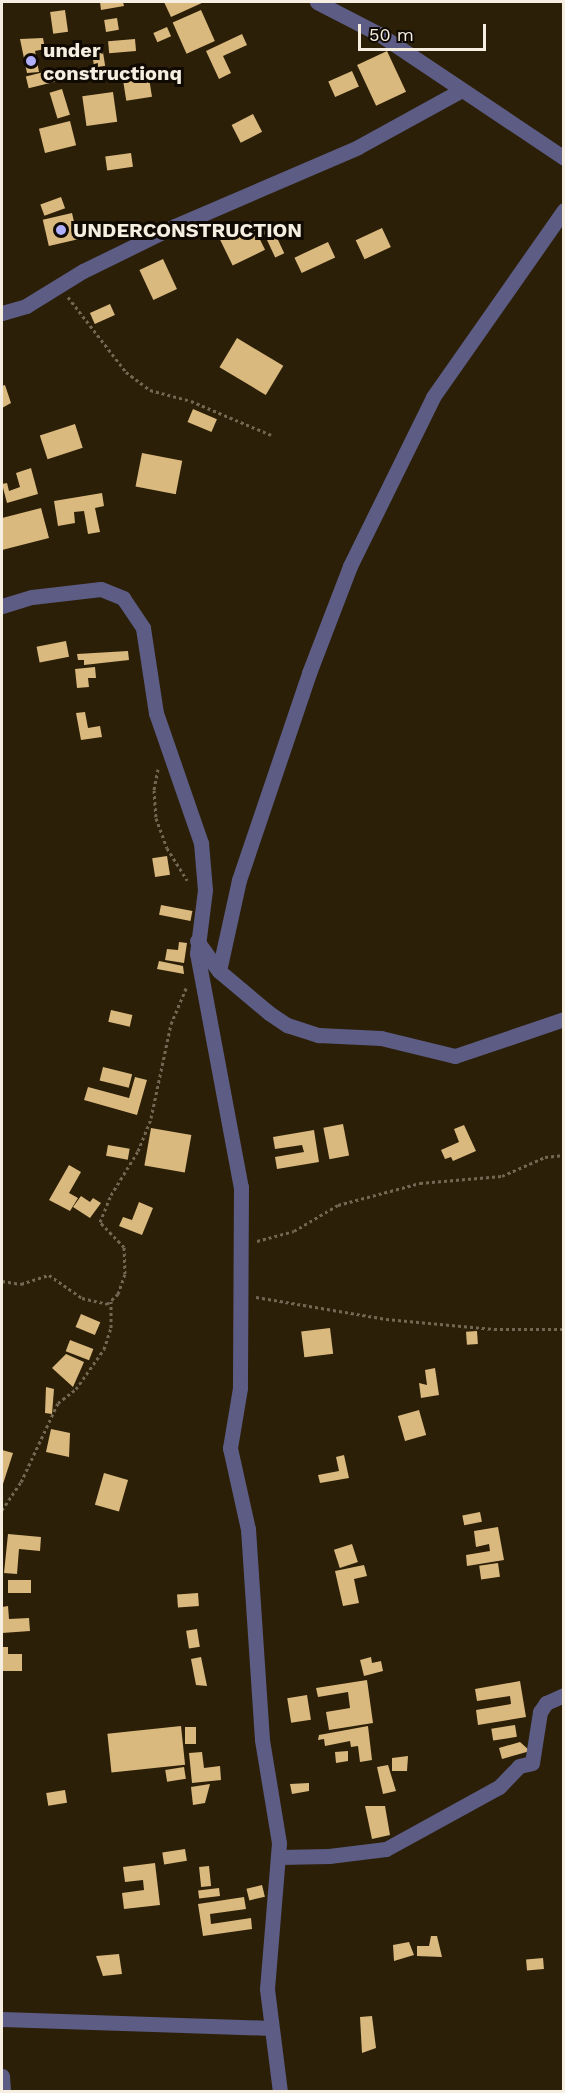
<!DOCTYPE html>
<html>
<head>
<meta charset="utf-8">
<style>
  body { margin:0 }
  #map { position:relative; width:565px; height:2093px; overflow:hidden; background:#2c1f08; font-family:"Work Sans",sans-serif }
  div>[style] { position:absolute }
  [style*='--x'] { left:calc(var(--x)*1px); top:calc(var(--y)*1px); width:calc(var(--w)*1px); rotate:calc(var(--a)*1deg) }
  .building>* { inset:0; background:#dab97e; transform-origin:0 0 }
  .path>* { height:3px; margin-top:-1.5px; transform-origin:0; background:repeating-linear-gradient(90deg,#736754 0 3px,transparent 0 6px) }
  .minor>* { height:15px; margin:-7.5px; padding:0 7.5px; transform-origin:7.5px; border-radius:7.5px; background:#5c5c85 }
  .dots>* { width:16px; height:16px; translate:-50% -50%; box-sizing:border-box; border:3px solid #100a03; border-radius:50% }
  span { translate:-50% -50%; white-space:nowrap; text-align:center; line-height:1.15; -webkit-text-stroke:6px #100a03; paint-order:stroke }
  .poi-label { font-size:20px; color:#f6eee0; font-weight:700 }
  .left { translate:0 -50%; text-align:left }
  .frame { position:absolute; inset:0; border:3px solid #f6eee0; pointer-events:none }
  .scale { position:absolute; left:358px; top:24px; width:128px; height:27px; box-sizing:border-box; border:3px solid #f6eee0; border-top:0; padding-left:8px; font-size:18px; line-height:21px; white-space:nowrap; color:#f6eee0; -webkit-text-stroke:4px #100a03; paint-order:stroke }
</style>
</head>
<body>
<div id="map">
  <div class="building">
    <i style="clip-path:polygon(100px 2px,123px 2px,124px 6px,101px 10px)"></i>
    <i style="clip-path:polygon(164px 2px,204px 2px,171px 17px)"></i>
    <i style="left:65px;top:10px;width:22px;height:15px;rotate:82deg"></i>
    <i style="left:201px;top:10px;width:34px;height:31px;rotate:66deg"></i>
    <i style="left:117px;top:18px;width:12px;height:13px;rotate:81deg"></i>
    <i style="left:167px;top:27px;width:10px;height:15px;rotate:66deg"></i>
    <i style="clip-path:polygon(242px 34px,247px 45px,223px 56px,231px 73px,219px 79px,206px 51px)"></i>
    <i style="clip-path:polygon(43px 38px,45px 49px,35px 51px,39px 72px,27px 73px,20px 39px)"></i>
    <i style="left:135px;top:39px;width:12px;height:27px;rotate:85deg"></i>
    <i style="left:102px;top:46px;width:20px;height:11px;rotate:81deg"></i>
    <i style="left:387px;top:51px;width:45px;height:33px;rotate:65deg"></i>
    <i style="left:52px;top:70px;width:12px;height:27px;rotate:76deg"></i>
    <i style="left:352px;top:71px;width:17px;height:26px;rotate:66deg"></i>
    <i style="left:149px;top:78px;width:19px;height:26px;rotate:81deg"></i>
    <i style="left:62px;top:89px;width:27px;height:13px;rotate:73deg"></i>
    <i style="left:113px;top:92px;width:30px;height:31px;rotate:82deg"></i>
    <i style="left:253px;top:114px;width:20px;height:24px;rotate:63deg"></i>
    <i style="left:70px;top:121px;width:25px;height:32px;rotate:76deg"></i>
    <i style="left:131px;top:153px;width:14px;height:26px;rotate:82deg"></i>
    <i style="left:61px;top:197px;width:12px;height:22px;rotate:70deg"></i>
    <i style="left:72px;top:213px;width:27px;height:30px;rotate:77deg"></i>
    <i style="left:251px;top:221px;width:32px;height:36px;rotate:64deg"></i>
    <i style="left:272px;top:227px;width:29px;height:10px;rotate:65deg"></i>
    <i style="left:382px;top:228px;width:21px;height:29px;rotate:65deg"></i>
    <i style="left:328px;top:242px;width:17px;height:37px;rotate:65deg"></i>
    <i style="left:163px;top:259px;width:33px;height:26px;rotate:65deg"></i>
    <i style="left:110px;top:304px;width:12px;height:22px;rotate:66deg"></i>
    <i style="left:237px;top:338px;width:54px;height:34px;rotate:31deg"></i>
    <i style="clip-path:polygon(5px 385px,11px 403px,2px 408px,2px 386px)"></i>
    <i style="left:193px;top:409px;width:26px;height:14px;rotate:23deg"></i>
    <i style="left:75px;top:424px;width:25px;height:37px;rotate:72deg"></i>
    <i style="left:142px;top:453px;width:41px;height:34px;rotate:11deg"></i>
    <i style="clip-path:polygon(31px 468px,38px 494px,7px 503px,2px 484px,7px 483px,9px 491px,20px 487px,16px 473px)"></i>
    <i style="clip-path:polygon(102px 493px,104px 506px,95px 508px,100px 532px,88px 534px,84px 511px,74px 512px,75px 523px,58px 526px,54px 501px)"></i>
    <i style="clip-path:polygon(41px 508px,49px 538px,2px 550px,2px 518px)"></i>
    <i style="left:66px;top:641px;width:16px;height:30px;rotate:79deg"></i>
    <i style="clip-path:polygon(128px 651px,129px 660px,84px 665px,84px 660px,78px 660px,77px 654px)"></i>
    <i style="clip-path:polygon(95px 667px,96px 678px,88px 678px,89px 687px,77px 688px,75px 669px)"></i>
    <i style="clip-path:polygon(85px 712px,88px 728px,100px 726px,102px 737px,81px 740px,76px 713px)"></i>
    <i style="left:167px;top:856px;width:19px;height:15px;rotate:81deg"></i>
    <i style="left:161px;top:905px;width:32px;height:10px;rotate:11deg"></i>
    <i style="clip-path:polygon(179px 942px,187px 943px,184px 963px,165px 960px,167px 949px,178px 950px)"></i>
    <i style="clip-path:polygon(159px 961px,183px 966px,184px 974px,157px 969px)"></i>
    <i style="left:111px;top:1010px;width:22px;height:12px;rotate:13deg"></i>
    <i style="left:103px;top:1067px;width:30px;height:14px;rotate:14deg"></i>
    <i style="clip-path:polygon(135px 1077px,147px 1080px,137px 1115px,84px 1100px,88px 1087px,129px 1098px)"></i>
    <i style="left:343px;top:1124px;width:32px;height:20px;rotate:79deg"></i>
    <i style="clip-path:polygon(464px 1125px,476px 1151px,453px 1161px,451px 1157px,445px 1159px,441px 1150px,459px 1142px,454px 1129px)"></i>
    <i style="left:151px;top:1128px;width:41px;height:38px;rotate:10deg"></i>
    <i style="clip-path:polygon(314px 1130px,319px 1162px,277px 1169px,275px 1157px,304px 1152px,302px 1145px,275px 1149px,273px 1137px)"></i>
    <i style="left:108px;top:1145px;width:22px;height:11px;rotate:10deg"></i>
    <i style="clip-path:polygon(69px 1165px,81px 1172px,69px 1193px,78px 1198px,70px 1211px,49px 1200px)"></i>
    <i style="clip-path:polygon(81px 1196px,90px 1202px,93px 1198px,101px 1203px,90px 1218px,73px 1207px)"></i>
    <i style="clip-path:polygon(139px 1202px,153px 1208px,142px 1235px,119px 1226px,123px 1217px,132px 1220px)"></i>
    <i style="left:81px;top:1314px;width:21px;height:14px;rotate:23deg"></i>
    <i style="left:330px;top:1328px;width:26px;height:29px;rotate:83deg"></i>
    <i style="left:477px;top:1331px;width:13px;height:11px;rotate:86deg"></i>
    <i style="left:70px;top:1340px;width:25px;height:12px;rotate:21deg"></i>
    <i style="clip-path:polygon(66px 1354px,84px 1362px,73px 1387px,52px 1368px)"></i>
    <i style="clip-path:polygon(435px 1368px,439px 1395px,421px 1398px,419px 1383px,427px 1385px,425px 1370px)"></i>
    <i style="clip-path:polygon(46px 1387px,54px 1389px,52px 1414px,45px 1413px)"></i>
    <i style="left:419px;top:1410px;width:26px;height:22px;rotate:74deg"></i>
    <i style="clip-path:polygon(51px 1429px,70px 1433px,69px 1457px,46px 1452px)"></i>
    <i style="clip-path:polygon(2px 1450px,13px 1453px,2px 1487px)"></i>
    <i style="clip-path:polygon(344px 1455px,349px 1478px,320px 1483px,318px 1475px,339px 1471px,336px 1457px)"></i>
    <i style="left:104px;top:1473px;width:25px;height:33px;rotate:16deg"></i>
    <i style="left:480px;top:1512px;width:10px;height:18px;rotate:79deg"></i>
    <i style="clip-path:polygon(498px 1527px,504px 1560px,467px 1566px,466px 1555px,490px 1551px,489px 1544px,476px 1547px,474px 1531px)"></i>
    <i style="clip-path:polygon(8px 1534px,41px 1537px,40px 1551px,19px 1549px,17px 1574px,4px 1573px)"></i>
    <i style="left:352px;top:1544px;width:19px;height:19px;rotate:72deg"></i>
    <i style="left:498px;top:1563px;width:14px;height:19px;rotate:82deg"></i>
    <i style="clip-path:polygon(364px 1565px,367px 1576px,354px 1579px,359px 1603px,343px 1606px,335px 1571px)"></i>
    <i style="left:8px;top:1580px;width:23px;height:13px"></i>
    <i style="left:198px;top:1593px;width:13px;height:21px;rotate:86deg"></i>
    <i style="clip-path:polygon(8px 1606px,9px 1619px,29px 1618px,30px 1631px,2px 1633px,2px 1607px)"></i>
    <i style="left:197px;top:1629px;width:18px;height:11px;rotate:81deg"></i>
    <i style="clip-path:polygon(2px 1647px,8px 1647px,8px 1654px,22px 1654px,22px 1671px,2px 1671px)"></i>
    <i style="clip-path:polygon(201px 1657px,207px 1686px,196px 1685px,191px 1659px)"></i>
    <i style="clip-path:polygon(371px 1657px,372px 1663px,381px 1661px,383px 1671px,364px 1676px,360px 1660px)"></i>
    <i style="clip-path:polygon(367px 1680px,373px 1723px,329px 1730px,326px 1712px,350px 1708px,348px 1692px,318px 1697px,316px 1688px)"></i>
    <i style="clip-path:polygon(520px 1681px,526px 1717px,478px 1725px,476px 1710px,511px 1704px,510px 1696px,477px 1701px,475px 1689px)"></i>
    <i style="left:307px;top:1695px;width:25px;height:20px;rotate:81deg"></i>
    <i style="left:515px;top:1725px;width:12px;height:24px;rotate:81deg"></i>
    <i style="left:181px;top:1726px;width:39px;height:74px;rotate:84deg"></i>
    <i style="clip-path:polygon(368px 1726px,372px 1760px,360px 1762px,358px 1746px,351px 1747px,350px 1741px,325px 1746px,324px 1739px,318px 1740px,319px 1735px)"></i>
    <i style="left:185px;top:1727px;width:11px;height:17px"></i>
    <i style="clip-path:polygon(520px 1742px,530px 1751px,502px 1759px,499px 1748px)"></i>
    <i style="clip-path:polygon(348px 1751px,348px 1761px,336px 1763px,335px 1752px)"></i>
    <i style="clip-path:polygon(202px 1752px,204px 1768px,220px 1766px,221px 1780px,192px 1783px,189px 1753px)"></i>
    <i style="clip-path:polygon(408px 1756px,407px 1771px,392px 1771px,392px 1758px)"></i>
    <i style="clip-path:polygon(388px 1765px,396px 1791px,383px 1794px,377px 1767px)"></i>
    <i style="left:184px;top:1767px;width:12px;height:19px;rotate:81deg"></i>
    <i style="clip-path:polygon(309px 1783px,309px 1791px,292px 1794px,290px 1784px)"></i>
    <i style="clip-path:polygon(210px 1784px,205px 1803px,193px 1805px,191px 1787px)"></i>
    <i style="left:65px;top:1790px;width:13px;height:19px;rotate:81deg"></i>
    <i style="clip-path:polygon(365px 1806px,385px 1806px,390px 1835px,372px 1839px)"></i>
    <i style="left:185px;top:1849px;width:12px;height:23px;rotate:81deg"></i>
    <i style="clip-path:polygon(155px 1863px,160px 1905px,124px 1909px,122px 1893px,144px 1890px,143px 1880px,125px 1882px,123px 1867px)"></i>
    <i style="left:209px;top:1866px;width:20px;height:10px;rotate:84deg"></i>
    <i style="left:262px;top:1885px;width:12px;height:16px;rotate:76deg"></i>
    <i style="left:219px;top:1888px;width:8px;height:21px;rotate:83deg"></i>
    <i style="clip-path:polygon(244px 1897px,246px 1909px,210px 1914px,211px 1924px,251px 1918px,252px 1929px,203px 1936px,198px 1904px)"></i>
    <i style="clip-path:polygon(431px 1936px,437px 1936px,442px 1957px,417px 1956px,417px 1946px,429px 1946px)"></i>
    <i style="clip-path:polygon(409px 1942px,414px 1955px,394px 1961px,393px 1945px)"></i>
    <i style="clip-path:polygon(119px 1954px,122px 1974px,103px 1976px,96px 1956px)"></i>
    <i style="left:543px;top:1958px;width:11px;height:17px;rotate:85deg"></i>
    <i style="clip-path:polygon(372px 2016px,376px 2048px,362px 2053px,360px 2017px)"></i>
  </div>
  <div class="path">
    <i style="--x:68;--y:297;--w:95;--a:52.3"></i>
    <i style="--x:126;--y:372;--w:30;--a:37"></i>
    <i style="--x:150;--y:390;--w:42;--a:15"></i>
    <i style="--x:191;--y:401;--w:87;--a:23"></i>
    <i style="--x:158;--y:769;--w:21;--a:101"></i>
    <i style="--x:154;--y:790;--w:28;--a:86"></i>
    <i style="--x:156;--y:818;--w:32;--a:70"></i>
    <i style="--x:167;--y:848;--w:38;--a:58"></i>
    <i style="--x:257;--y:1241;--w:38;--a:-15"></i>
    <i style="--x:294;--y:1231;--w:51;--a:-30.6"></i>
    <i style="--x:338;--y:1205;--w:85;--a:-15"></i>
    <i style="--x:420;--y:1183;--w:82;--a:-4.9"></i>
    <i style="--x:502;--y:1176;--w:47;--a:-23.8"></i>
    <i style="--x:545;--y:1157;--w:19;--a:-6"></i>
    <i style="--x:2;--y:1281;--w:19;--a:9"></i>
    <i style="--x:21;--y:1284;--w:29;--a:-18"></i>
    <i style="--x:49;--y:1275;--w:40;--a:34.9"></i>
    <i style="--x:82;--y:1298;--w:26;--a:13"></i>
    <i style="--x:107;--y:1304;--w:15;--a:-42"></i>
    <i style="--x:118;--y:1294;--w:21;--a:-71"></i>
    <i style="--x:125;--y:1274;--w:27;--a:-92"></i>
    <i style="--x:124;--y:1247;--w:35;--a:-134"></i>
    <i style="--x:100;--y:1222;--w:29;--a:-68"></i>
    <i style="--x:111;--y:1195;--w:52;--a:-58.5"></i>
    <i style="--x:138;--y:1151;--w:35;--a:-68"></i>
    <i style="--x:151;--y:1118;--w:96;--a:-78"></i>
    <i style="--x:171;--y:1024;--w:41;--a:-67.2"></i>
    <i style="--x:256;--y:1297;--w:132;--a:9.6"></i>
    <i style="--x:386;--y:1319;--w:108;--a:5.3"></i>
    <i style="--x:494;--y:1329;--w:70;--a:0"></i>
    <i style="--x:2;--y:1510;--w:34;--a:-56"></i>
    <i style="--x:21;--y:1482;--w:87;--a:-64.9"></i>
    <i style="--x:58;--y:1403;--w:23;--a:-38"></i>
    <i style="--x:76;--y:1389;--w:49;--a:-55"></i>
    <i style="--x:104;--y:1349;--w:22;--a:-72"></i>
    <i style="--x:111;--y:1328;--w:27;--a:-90"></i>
  </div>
  <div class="minor">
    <i style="--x:317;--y:2;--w:70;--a:27.3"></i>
    <i style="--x:379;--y:34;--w:223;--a:33.8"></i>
    <i style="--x:2;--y:313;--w:25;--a:-16"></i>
    <i style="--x:26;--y:306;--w:67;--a:-31.6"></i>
    <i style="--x:83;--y:271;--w:102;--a:-26.1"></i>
    <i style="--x:175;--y:226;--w:199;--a:-23.3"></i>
    <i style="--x:358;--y:147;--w:116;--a:-28.8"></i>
    <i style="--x:2;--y:606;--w:31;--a:-17"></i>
    <i style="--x:32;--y:597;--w:69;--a:-6.6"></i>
    <i style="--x:101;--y:589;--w:24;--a:22"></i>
    <i style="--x:123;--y:598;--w:36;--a:56"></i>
    <i style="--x:143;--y:628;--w:86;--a:81.3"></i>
    <i style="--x:156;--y:713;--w:138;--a:70.9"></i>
    <i style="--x:201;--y:843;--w:47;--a:85.1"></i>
    <i style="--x:205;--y:890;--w:64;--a:97.2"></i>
    <i style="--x:197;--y:953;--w:238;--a:79.4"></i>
    <i style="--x:241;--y:1187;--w:201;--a:90.3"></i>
    <i style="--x:240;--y:1388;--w:61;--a:99.5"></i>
    <i style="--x:230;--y:1448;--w:83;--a:77.5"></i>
    <i style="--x:248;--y:1529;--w:211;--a:86.2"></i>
    <i style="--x:262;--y:1740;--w:104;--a:80.6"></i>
    <i style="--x:279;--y:1843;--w:146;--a:94.7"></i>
    <i style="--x:267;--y:1989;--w:104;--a:82.8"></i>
    <i style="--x:197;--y:941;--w:37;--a:54"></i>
    <i style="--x:219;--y:971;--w:65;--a:40"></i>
    <i style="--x:269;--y:1013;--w:22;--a:34"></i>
    <i style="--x:287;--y:1025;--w:33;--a:18"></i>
    <i style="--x:318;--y:1035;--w:63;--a:2.7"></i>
    <i style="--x:381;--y:1038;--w:76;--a:13.7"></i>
    <i style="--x:455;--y:1056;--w:115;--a:-18.7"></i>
    <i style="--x:219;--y:971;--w:93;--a:-77.6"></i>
    <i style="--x:239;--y:880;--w:219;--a:-71.3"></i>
    <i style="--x:309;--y:673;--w:115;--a:-69"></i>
    <i style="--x:350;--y:566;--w:188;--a:-63.8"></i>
    <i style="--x:433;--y:397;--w:228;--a:-55"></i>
    <i style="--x:279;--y:1857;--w:50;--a:-1.1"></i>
    <i style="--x:329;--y:1856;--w:57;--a:-7"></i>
    <i style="--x:386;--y:1849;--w:129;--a:-28.8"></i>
    <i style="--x:499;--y:1787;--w:29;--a:-46"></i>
    <i style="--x:519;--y:1766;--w:13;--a:-13"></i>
    <i style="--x:532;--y:1763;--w:52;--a:-81.1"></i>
    <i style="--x:540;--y:1712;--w:11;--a:-56"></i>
    <i style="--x:546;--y:1703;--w:20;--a:-24"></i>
    <i style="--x:2;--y:2019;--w:269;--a:1.9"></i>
    <i style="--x:2;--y:2076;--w:16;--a:86"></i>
  </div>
  <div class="dots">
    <i style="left:31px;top:61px;background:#aeaefa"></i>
    <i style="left:61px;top:230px;background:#aeaefa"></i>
  </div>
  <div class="poi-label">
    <span class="left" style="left:43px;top:62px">under<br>constructionq</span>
    <span class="left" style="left:73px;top:230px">UNDERCONSTRUCTION</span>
  </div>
  <div class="frame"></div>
  <div class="scale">50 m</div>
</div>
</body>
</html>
